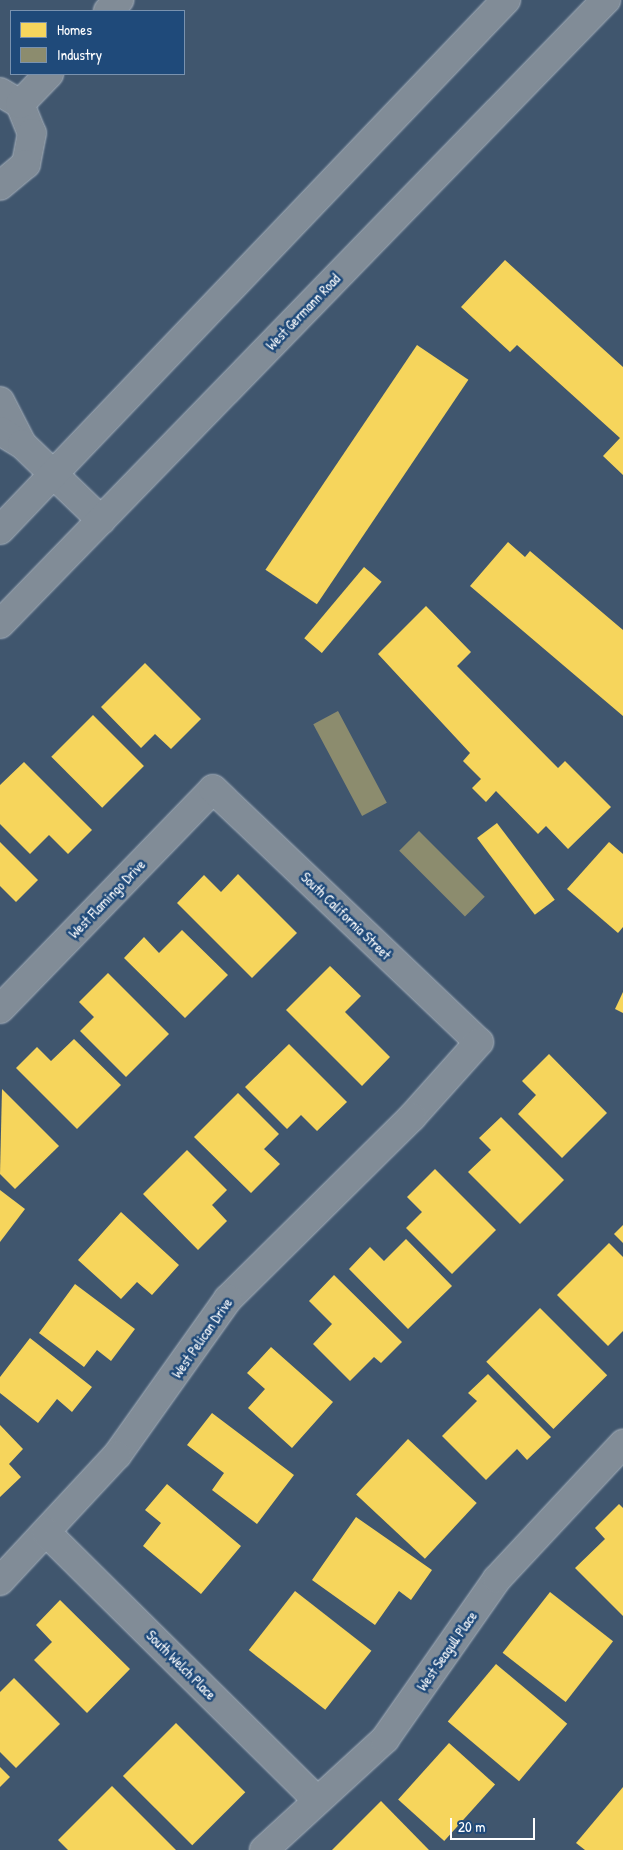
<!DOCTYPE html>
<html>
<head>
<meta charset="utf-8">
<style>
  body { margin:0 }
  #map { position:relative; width:623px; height:1850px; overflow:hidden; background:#40566e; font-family:"Patrick Hand",sans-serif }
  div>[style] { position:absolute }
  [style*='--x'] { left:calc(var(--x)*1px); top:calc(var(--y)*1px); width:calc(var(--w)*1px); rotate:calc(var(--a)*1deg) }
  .homes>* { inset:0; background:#f6d55c; transform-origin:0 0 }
  .industry>* { inset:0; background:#8c8c6e; transform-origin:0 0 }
  .roads { filter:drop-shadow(0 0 1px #a9b3be) drop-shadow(0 0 1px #a9b3be) }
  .minor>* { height:28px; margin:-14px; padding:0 14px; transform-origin:14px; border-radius:14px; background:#818c97 }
  .major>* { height:28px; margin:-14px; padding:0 14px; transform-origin:14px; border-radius:14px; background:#818c97 }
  span { translate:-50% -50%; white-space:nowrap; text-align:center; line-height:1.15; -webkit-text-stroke:5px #1f4a7a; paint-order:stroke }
  .street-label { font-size:14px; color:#fff }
  .legend { position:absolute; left:10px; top:10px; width:175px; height:65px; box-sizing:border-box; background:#1f4a7a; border:1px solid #7992af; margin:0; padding:6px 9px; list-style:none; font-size:15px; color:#fff }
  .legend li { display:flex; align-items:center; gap:10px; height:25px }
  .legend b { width:25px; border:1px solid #7992af }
  .scale { position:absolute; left:450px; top:1818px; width:85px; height:22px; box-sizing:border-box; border:2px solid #fff; border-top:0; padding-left:6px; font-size:15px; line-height:18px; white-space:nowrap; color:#fff; -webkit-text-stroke:4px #1f4a7a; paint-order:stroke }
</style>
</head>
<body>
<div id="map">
  <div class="homes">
    <i style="clip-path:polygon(505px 260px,623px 367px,623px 475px,603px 456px,620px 438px,517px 345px,510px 352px,461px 307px)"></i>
    <i style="left:417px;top:345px;width:62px;height:271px;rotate:34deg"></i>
    <i style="clip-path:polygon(508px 542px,525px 557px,530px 551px,623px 630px,623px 716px,470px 586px)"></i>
    <i style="left:364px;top:567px;width:23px;height:93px;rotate:40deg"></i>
    <i style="clip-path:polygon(426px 606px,471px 652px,457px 666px,558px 768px,565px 761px,611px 807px,568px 849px,546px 826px,538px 834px,496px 791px,486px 802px,472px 788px,481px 779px,463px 761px,470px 753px,378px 654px)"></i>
    <i style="clip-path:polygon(145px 663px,201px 719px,171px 749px,155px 734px,141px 748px,101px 707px)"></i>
    <i style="left:93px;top:715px;width:72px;height:59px;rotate:45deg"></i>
    <i style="clip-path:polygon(24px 762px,92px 830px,68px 854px,49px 835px,30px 854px,0 824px,0 785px)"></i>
    <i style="left:497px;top:823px;width:96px;height:25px;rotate:53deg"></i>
    <i style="clip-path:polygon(0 842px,38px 880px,16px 902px,0 886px)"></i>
    <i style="clip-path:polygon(609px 842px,623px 854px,623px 927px,618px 933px,567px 889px)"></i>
    <i style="clip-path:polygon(238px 874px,297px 933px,252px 978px,177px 903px,204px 875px,221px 892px)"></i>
    <i style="clip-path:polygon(182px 930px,228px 975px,185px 1018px,124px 958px,144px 937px,159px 953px)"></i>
    <i style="clip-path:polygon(330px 966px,361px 996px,345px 1012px,390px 1057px,362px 1086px,286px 1010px)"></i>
    <i style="clip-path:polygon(108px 973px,169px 1034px,126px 1077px,80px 1031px,94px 1017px,79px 1002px)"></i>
    <i style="clip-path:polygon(623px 992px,623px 1013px,615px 1009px)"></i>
    <i style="clip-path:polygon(74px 1039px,121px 1085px,77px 1129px,16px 1068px,37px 1047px,51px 1061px)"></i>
    <i style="clip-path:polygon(289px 1044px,347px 1102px,317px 1131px,301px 1115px,287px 1129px,245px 1087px)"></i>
    <i style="clip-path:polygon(549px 1054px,607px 1113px,562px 1158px,518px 1114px,536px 1095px,522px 1081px)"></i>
    <i style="clip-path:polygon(2px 1089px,59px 1146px,15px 1189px,0 1174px)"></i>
    <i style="clip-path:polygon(238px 1093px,279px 1134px,264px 1149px,280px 1164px,251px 1193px,194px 1137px)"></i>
    <i style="clip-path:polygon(501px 1117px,564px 1180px,520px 1224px,468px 1172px,491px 1150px,479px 1138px)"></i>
    <i style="clip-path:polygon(187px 1150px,227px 1190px,212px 1205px,227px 1221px,198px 1250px,143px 1194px)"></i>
    <i style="clip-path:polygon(435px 1169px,496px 1230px,452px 1274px,406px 1228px,422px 1212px,407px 1197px)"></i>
    <i style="clip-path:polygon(0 1190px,25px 1209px,0 1242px)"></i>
    <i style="clip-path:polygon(121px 1212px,179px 1265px,152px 1295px,137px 1282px,121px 1299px,78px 1260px)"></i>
    <i style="clip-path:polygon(623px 1225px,623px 1243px,614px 1234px)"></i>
    <i style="clip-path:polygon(406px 1239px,452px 1286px,408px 1329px,349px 1269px,370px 1247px,384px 1261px)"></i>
    <i style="clip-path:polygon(609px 1243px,623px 1257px,623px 1331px,608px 1346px,557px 1295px)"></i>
    <i style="clip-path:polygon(334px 1275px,402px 1342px,381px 1363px,374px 1357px,350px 1381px,313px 1344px,332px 1324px,309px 1301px)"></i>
    <i style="clip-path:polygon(75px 1284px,135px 1329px,111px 1361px,97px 1350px,84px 1367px,39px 1333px)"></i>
    <i style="left:540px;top:1308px;width:95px;height:76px;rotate:45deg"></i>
    <i style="clip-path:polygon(30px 1338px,92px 1387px,72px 1412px,57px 1399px,38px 1423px,0 1393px,0 1377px)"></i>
    <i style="clip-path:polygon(271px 1347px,333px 1402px,292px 1448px,248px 1408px,265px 1389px,247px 1373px)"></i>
    <i style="clip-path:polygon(488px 1374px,551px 1437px,527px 1460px,517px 1449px,486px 1480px,442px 1436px,477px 1401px,468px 1393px)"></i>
    <i style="clip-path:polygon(212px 1413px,294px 1475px,257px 1524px,212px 1490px,224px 1473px,187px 1445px)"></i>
    <i style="clip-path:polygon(0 1425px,23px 1449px,9px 1464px,21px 1477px,0 1497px)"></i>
    <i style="left:408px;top:1439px;width:94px;height:76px;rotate:43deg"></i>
    <i style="clip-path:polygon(167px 1484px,241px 1546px,201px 1594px,143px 1546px,161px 1523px,145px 1510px)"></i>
    <i style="clip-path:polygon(619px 1504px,623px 1508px,623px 1616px,575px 1568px,605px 1539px,595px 1528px)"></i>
    <i style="clip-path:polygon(356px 1517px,432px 1570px,411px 1600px,399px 1591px,375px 1625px,312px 1580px)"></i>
    <i style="left:295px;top:1591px;width:97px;height:75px;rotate:38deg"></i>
    <i style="left:550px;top:1592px;width:80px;height:77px;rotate:38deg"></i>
    <i style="clip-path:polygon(60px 1600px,130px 1669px,87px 1713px,34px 1660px,52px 1642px,36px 1625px)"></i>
    <i style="left:496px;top:1664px;width:93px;height:75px;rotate:40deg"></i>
    <i style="clip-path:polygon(14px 1678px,60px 1724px,16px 1768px,0 1752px,0 1692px)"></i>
    <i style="left:176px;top:1723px;width:98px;height:75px;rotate:45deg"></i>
    <i style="left:449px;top:1743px;width:62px;height:76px;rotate:42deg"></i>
    <i style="clip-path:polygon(0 1767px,10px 1777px,0 1787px)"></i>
    <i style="clip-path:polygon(112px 1786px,176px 1850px,68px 1850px,58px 1840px)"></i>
    <i style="clip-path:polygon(623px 1787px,623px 1850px,585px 1850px,576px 1843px)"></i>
    <i style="clip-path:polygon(381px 1801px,429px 1850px,332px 1850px)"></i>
  </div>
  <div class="industry">
    <i style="left:338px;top:711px;width:104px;height:28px;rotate:62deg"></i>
    <i style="left:419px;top:831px;width:93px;height:28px;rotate:45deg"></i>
  </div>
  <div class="roads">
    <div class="minor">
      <i style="--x:108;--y:11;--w:16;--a:-45"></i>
      <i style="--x:0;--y:92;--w:23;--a:31"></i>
      <i style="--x:20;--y:104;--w:31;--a:68"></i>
      <i style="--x:32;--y:133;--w:32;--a:101"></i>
      <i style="--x:26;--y:164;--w:34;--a:140"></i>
      <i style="--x:20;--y:104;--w:42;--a:-46"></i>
      <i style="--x:0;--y:401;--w:48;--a:62.9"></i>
      <i style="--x:0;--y:431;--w:26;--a:31"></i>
      <i style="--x:22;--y:444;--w:110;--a:43.9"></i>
      <i style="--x:0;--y:1009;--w:306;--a:-45.9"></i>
      <i style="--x:213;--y:789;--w:367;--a:43.6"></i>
      <i style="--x:479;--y:1042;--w:101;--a:131.8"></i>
      <i style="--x:412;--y:1117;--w:259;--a:135.3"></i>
      <i style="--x:228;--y:1299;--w:191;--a:125.4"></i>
      <i style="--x:117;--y:1455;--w:172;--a:132.9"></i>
      <i style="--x:46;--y:1532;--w:380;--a:44.7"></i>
      <i style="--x:264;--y:1850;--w:164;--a:-42.5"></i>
      <i style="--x:385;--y:1739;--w:195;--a:-55"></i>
      <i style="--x:497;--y:1579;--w:185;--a:-47"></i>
    </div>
    <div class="major">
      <i style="--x:0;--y:530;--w:733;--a:-46.33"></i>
      <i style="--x:0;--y:624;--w:870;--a:-45.84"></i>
    </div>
  </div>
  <div class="street-label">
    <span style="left:303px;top:312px;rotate:-46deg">West Germann Road</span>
    <span style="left:107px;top:899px;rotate:-46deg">West Flamingo Drive</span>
    <span style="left:346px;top:916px;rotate:44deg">South California Street</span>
    <span style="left:202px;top:1338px;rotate:-55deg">West Pelican Drive</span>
    <span style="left:447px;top:1651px;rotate:-55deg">West Seagull Place</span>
    <span style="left:181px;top:1665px;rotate:45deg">South Welch Place</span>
  </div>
  <ul class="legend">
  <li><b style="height:14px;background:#f6d55c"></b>Homes</li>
  <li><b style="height:14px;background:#8c8c6e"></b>Industry</li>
  </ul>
  <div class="scale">20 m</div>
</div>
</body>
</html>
